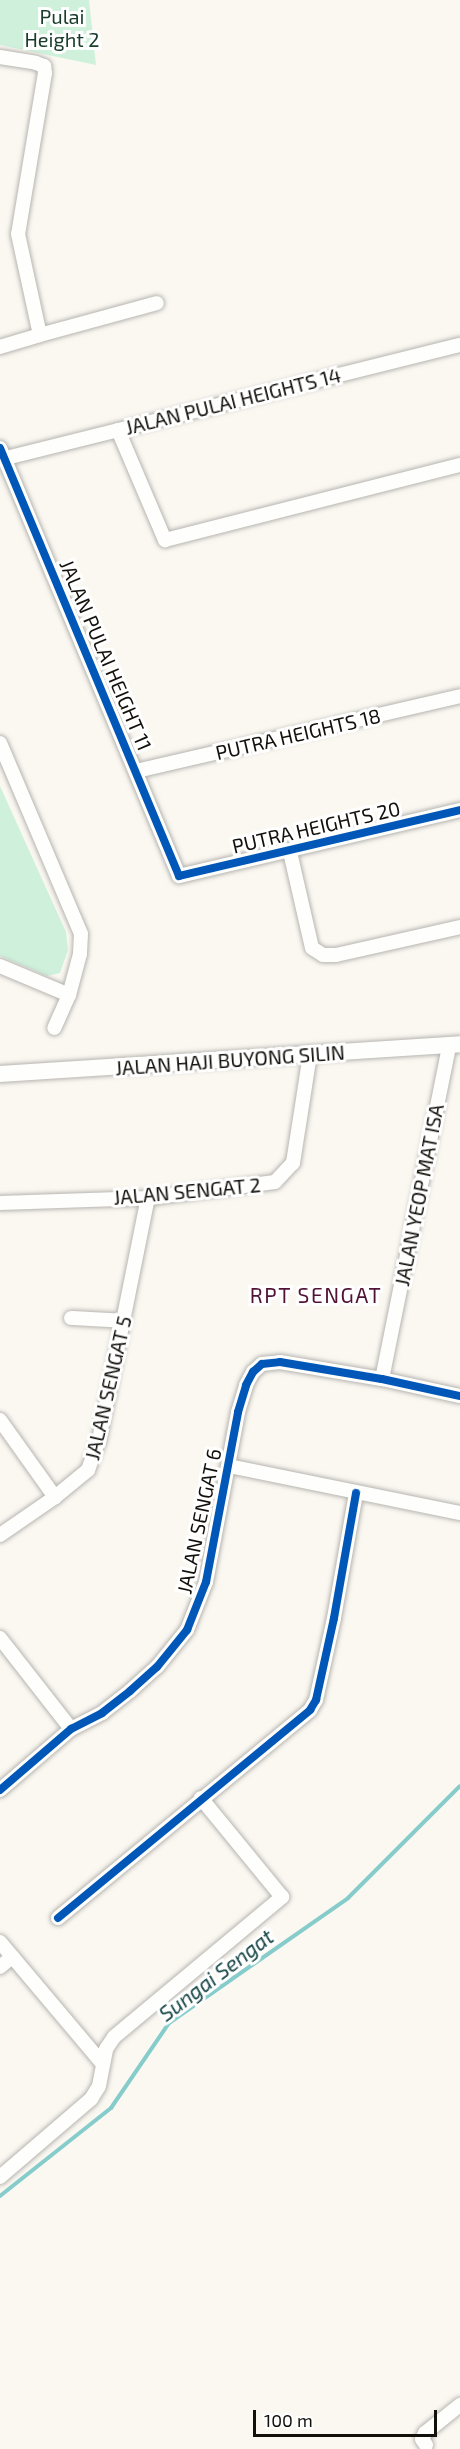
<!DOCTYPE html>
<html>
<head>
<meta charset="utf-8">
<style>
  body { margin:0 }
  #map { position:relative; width:460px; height:2449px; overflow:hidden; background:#fbf8f2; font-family:"Exo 2",sans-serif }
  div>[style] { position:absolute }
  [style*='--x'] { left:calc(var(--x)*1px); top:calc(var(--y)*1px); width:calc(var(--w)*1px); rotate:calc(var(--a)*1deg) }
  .green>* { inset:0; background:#cff1dc }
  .stream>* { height:4px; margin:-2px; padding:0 2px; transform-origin:2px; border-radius:2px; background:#85cccb }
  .roads { filter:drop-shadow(0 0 2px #b7b5b0) drop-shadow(0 0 2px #b7b5b0) }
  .minor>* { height:14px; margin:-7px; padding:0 7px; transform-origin:7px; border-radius:7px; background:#fefefd }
  .tertiary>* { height:16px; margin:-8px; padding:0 8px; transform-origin:8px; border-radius:8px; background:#fefefd }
  .cycleway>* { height:8px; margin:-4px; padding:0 4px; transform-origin:4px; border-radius:4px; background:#0057b8 }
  span { translate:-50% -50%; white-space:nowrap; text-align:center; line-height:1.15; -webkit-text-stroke:6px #fff; paint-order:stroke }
  .park-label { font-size:20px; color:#193c2c }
  .street-label { font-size:20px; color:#12100b }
  .neighbourhood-label { font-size:21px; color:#501235; letter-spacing:1.5px }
  .water-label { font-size:21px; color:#164545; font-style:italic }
  .scale { position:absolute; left:253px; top:2410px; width:184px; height:27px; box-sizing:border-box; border:3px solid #12100b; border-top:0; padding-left:8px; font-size:18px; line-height:21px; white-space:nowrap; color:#12100b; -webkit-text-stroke:4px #fff; paint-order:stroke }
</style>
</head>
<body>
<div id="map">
  <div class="green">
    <i style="clip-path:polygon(0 0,89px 0,96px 65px,0 45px)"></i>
    <i style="clip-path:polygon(0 786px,66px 932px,68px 950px,60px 973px,47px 976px,0 956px)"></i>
  </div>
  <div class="stream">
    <i style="--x:0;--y:2196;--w:142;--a:-38.4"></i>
    <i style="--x:111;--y:2108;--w:103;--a:-55.7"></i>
    <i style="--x:169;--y:2023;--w:218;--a:-34.9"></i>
    <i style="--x:348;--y:1898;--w:158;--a:-45"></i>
  </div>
  <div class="roads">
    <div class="minor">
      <i style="--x:0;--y:57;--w:36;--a:9"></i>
      <i style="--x:36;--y:63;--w:9;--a:21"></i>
      <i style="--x:44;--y:66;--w:7;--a:82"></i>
      <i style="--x:45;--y:73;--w:163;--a:99.5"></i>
      <i style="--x:18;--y:234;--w:103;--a:77.7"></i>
      <i style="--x:40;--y:335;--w:42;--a:163.3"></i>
      <i style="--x:40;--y:335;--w:121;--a:-15.3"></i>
      <i style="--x:118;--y:430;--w:120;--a:66.9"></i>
      <i style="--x:165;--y:540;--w:304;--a:-14.3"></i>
      <i style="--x:0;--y:448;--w:464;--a:67.3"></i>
      <i style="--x:179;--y:876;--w:289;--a:-13.2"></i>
      <i style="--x:6;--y:458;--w:468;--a:-14"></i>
      <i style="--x:0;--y:743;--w:207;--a:67"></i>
      <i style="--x:81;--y:934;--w:20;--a:93"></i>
      <i style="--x:80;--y:954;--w:42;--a:105"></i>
      <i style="--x:69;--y:995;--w:36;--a:114"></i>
      <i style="--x:136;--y:771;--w:333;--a:-13"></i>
      <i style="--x:290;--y:852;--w:98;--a:77.1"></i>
      <i style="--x:312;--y:948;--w:13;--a:32"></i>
      <i style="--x:323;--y:955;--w:13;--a:0"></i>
      <i style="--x:336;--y:955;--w:127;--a:-12.7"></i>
      <i style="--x:0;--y:966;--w:75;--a:22.8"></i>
      <i style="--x:0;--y:1203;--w:148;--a:-1.9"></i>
      <i style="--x:148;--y:1198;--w:128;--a:-7.2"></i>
      <i style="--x:275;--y:1182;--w:26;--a:-47"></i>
      <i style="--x:293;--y:1163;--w:109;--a:-81.1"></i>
      <i style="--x:71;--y:1318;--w:53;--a:3.2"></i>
      <i style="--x:382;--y:1379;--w:340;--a:-78.6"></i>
      <i style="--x:0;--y:1420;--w:95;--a:54.5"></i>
      <i style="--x:229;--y:1466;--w:236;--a:11.5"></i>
      <i style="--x:0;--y:1535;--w:67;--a:-34.6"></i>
      <i style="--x:55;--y:1497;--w:43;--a:-39.3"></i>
      <i style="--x:88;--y:1470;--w:32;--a:-70"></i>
      <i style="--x:99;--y:1440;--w:247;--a:-78.6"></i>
      <i style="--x:0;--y:1638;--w:115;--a:52"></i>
      <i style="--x:0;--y:1790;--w:94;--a:-40.7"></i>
      <i style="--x:71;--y:1729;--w:35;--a:-27"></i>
      <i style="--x:102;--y:1713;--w:36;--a:-38"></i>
      <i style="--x:130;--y:1691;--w:36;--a:-42"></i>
      <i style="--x:157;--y:1667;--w:48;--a:-51"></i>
      <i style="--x:187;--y:1630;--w:52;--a:-68.4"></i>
      <i style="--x:206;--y:1582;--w:173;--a:-79.3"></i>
      <i style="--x:238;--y:1412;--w:28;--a:-73"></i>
      <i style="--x:246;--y:1385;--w:15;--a:-62"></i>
      <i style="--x:253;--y:1372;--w:12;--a:-42"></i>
      <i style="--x:262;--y:1364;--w:18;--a:-6"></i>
      <i style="--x:280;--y:1362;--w:103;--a:9.5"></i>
      <i style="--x:382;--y:1379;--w:80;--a:12.3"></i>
      <i style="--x:58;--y:1918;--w:327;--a:-39.5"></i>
      <i style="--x:310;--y:1710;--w:12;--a:-59"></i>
      <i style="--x:316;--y:1700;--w:84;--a:-77.6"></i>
      <i style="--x:334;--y:1618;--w:127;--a:-80"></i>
      <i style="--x:0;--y:1942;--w:157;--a:49.9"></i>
      <i style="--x:0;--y:1967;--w:16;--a:-40"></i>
      <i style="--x:0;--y:2177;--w:120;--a:-40.6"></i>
      <i style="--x:91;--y:2099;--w:15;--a:-58"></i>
      <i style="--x:99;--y:2086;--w:38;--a:-79"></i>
      <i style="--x:106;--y:2049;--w:14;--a:-56"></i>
      <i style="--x:114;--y:2037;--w:219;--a:-39.8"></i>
      <i style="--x:282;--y:1897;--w:128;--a:-129.3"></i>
      <i style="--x:426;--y:2445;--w:7;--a:-124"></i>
      <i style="--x:422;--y:2439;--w:7;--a:-63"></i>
      <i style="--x:425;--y:2433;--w:45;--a:-38.7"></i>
    </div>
    <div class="tertiary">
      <i style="--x:0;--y:1074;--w:461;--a:-3.7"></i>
    </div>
  </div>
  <div class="cycleway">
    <i style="--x:0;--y:448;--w:464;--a:67.3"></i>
    <i style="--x:179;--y:876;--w:289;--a:-13.2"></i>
    <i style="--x:0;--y:1790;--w:94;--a:-40.7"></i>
    <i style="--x:71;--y:1729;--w:35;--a:-27"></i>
    <i style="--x:102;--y:1713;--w:36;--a:-38"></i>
    <i style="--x:130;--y:1691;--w:36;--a:-42"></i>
    <i style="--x:157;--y:1667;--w:48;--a:-51"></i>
    <i style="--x:187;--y:1630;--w:52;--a:-68.4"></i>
    <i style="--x:206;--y:1582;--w:173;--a:-79.3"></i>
    <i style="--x:238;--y:1412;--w:28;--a:-73"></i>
    <i style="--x:246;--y:1385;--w:15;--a:-62"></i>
    <i style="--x:253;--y:1372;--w:12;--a:-42"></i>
    <i style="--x:262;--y:1364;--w:18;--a:-6"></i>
    <i style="--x:280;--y:1362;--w:103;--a:9.5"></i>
    <i style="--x:382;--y:1379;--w:80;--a:12.3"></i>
    <i style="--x:58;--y:1918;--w:327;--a:-39.5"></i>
    <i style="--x:310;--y:1710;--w:12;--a:-59"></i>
    <i style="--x:316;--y:1700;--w:84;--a:-77.6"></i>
    <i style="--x:334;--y:1618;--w:127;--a:-80"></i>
  </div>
  <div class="park-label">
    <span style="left:62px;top:28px">Pulai<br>Height 2</span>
  </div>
  <div class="street-label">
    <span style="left:233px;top:401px;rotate:-14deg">JALAN PULAI HEIGHTS 14</span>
    <span style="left:106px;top:655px;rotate:67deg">JALAN PULAI HEIGHT 11</span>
    <span style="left:298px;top:734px;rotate:-13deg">PUTRA HEIGHTS 18</span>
    <span style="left:316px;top:827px;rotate:-13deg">PUTRA HEIGHTS 20</span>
    <span style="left:230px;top:1060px;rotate:-4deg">JALAN HAJI BUYONG SILIN</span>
    <span style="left:187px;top:1191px;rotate:-5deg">JALAN SENGAT 2</span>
    <span style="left:419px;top:1195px;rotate:-79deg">JALAN YEOP MAT ISA</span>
    <span style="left:108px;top:1388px;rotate:-77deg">JALAN SENGAT 5</span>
    <span style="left:199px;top:1521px;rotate:-78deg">JALAN SENGAT 6</span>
  </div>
  <div class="neighbourhood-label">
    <span style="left:316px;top:1295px">RPT SENGAT</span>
  </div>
  <div class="water-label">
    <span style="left:216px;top:1975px;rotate:-37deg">Sungai Sengat</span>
  </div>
  <div class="scale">100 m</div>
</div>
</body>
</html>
